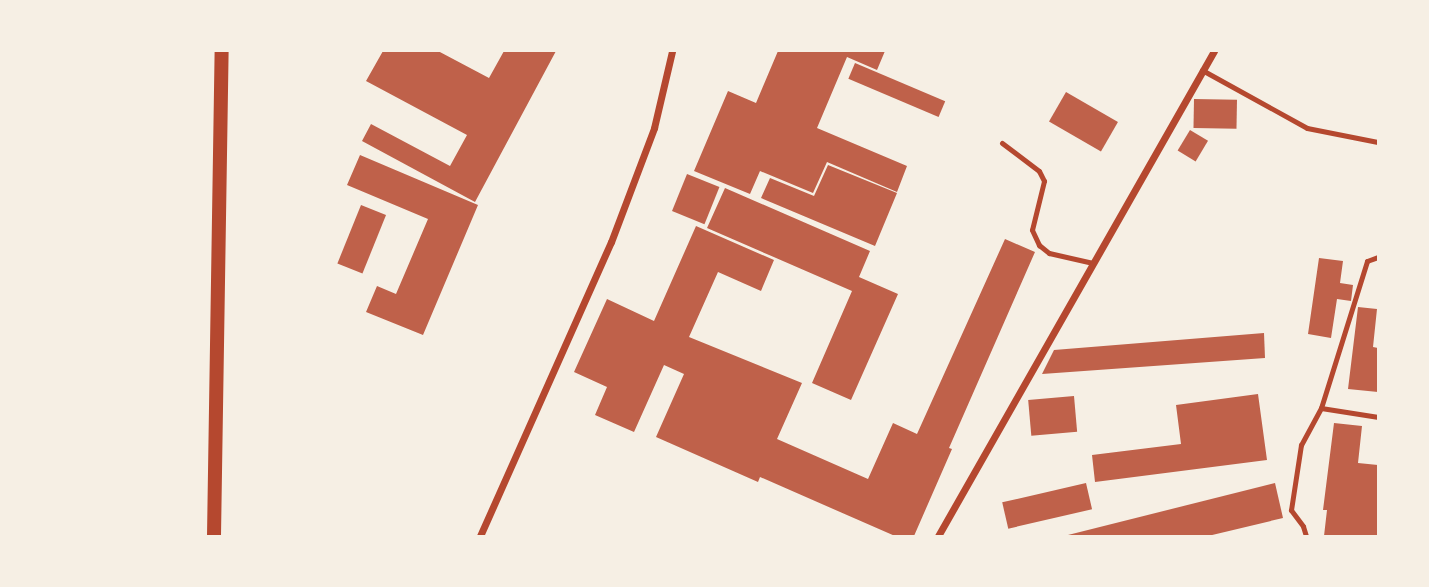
<!DOCTYPE html>
<html>
<head>
<meta charset="utf-8">
<style>
  body { margin:0 }
  #map { position:relative; width:1429px; height:587px; overflow:hidden; background:#f6efe4; font-family:Rubik,sans-serif }
  div>[style] { position:absolute }
  [style*='--x'] { left:calc(var(--x)*1px); top:calc(var(--y)*1px); width:calc(var(--w)*1px); rotate:calc(var(--a)*1deg) }
  .building>* { inset:0; background:#bf614a; transform-origin:0 0 }
  .service>* { height:5px; margin:-2.5px; padding:0 2.5px; transform-origin:2.5px; border-radius:2.5px; background:#b5482f }
  .minor>* { height:7px; margin:-3.5px; padding:0 3.5px; transform-origin:3.5px; border-radius:3.5px; background:#b5482f }
  .secondary>* { height:14px; margin:-7px; padding:0 7px; transform-origin:7px; border-radius:7px; background:#b5482f }
  span { translate:-50% -50%; white-space:nowrap; text-align:center; line-height:1.15; -webkit-text-stroke:7px #f6efe4; paint-order:stroke }
  .frame { position:absolute; inset:0; border:52px solid #f6efe4; pointer-events:none }
</style>
</head>
<body>
<div id="map">
  <div class="building">
    <i style="clip-path:polygon(383px 51px,438px 51px,489px 78px,504px 51px,556px 51px,475px 202px,362px 141px,371px 124px,450px 166px,467px 135px,366px 81px)"></i>
    <i style="clip-path:polygon(778px 51px,885px 51px,877px 70px,847px 57px,817px 128px,907px 166px,897px 192px,827px 162px,813px 193px,760px 171px,750px 194px,694px 171px,728px 91px,756px 103px)"></i>
    <i style="left:855px;top:63px;width:98px;height:17px;rotate:23deg"></i>
    <i style="left:1066px;top:92px;width:60px;height:34px;rotate:30deg"></i>
    <i style="left:1194px;top:99px;width:43px;height:29px;rotate:1deg"></i>
    <i style="left:1190px;top:130px;width:21px;height:24px;rotate:31deg"></i>
    <i style="clip-path:polygon(360px 155px,478px 205px,423px 335px,366px 312px,377px 286px,396px 294px,428px 219px,347px 185px)"></i>
    <i style="clip-path:polygon(828px 165px,897px 193px,875px 246px,761px 198px,770px 178px,814px 196px)"></i>
    <i style="left:687px;top:174px;width:35px;height:40px;rotate:22deg"></i>
    <i style="clip-path:polygon(725px 188px,870px 251px,859px 277px,898px 294px,851px 400px,812px 383px,852px 291px,707px 228px)"></i>
    <i style="left:361px;top:205px;width:27px;height:63px;rotate:22deg"></i>
    <i style="clip-path:polygon(696px 226px,774px 260px,761px 291px,718px 272px,689px 337px,802px 383px,777px 439px,868px 479px,893px 423px,917px 434px,1005px 239px,1035px 252px,949px 448px,952px 449px,914px 536px,895px 536px,760px 477px,758px 482px,656px 437px,684px 374px,664px 365px,634px 432px,595px 415px,607px 387px,574px 372px,607px 299px,654px 321px)"></i>
    <i style="clip-path:polygon(1319px 258px,1343px 261px,1340px 283px,1353px 285px,1351px 301px,1337px 299px,1331px 338px,1308px 334px)"></i>
    <i style="clip-path:polygon(1358px 307px,1377px 309px,1373px 347px,1378px 348px,1378px 392px,1348px 389px)"></i>
    <i style="clip-path:polygon(1264px 333px,1265px 358px,1042px 374px,1054px 350px)"></i>
    <i style="clip-path:polygon(1258px 394px,1267px 460px,1095px 482px,1092px 455px,1181px 444px,1176px 405px)"></i>
    <i style="left:1074px;top:396px;width:36px;height:46px;rotate:85deg"></i>
    <i style="clip-path:polygon(1334px 423px,1362px 426px,1358px 463px,1378px 465px,1378px 536px,1324px 536px,1327px 510px,1323px 510px)"></i>
    <i style="left:1086px;top:483px;width:27px;height:86px;rotate:77deg"></i>
    <i style="clip-path:polygon(1275px 483px,1283px 518px,1208px 536px,1064px 536px)"></i>
  </div>
  <div class="service">
    <i style="--x:1202;--y:70;--w:120;--a:28.9"></i>
    <i style="--x:1307;--y:128;--w:72;--a:11.2"></i>
    <i style="--x:1002;--y:143;--w:46;--a:37.1"></i>
    <i style="--x:1039;--y:171;--w:11;--a:63"></i>
    <i style="--x:1044;--y:181;--w:50;--a:103.8"></i>
    <i style="--x:1032;--y:230;--w:17;--a:65"></i>
    <i style="--x:1039;--y:245;--w:13;--a:39"></i>
    <i style="--x:1049;--y:253;--w:45;--a:12.8"></i>
    <i style="--x:1321;--y:408;--w:154;--a:-72.6"></i>
    <i style="--x:1367;--y:261;--w:12;--a:-20"></i>
    <i style="--x:1306;--y:536;--w:10;--a:-107"></i>
    <i style="--x:1303;--y:526;--w:20;--a:-127"></i>
    <i style="--x:1291;--y:510;--w:66;--a:-81.3"></i>
    <i style="--x:1301;--y:445;--w:42;--a:-61.6"></i>
    <i style="--x:1321;--y:408;--w:58;--a:9"></i>
  </div>
  <div class="minor">
    <i style="--x:480;--y:536;--w:322;--a:-66"></i>
    <i style="--x:611;--y:242;--w:122;--a:-69.3"></i>
    <i style="--x:654;--y:128;--w:79;--a:-76.8"></i>
    <i style="--x:938;--y:536;--w:558;--a:-60.36"></i>
  </div>
  <div class="secondary">
    <i style="--x:214;--y:536;--w:485;--a:-89.1"></i>
  </div>
  <div class="frame"></div>
</div>
</body>
</html>
